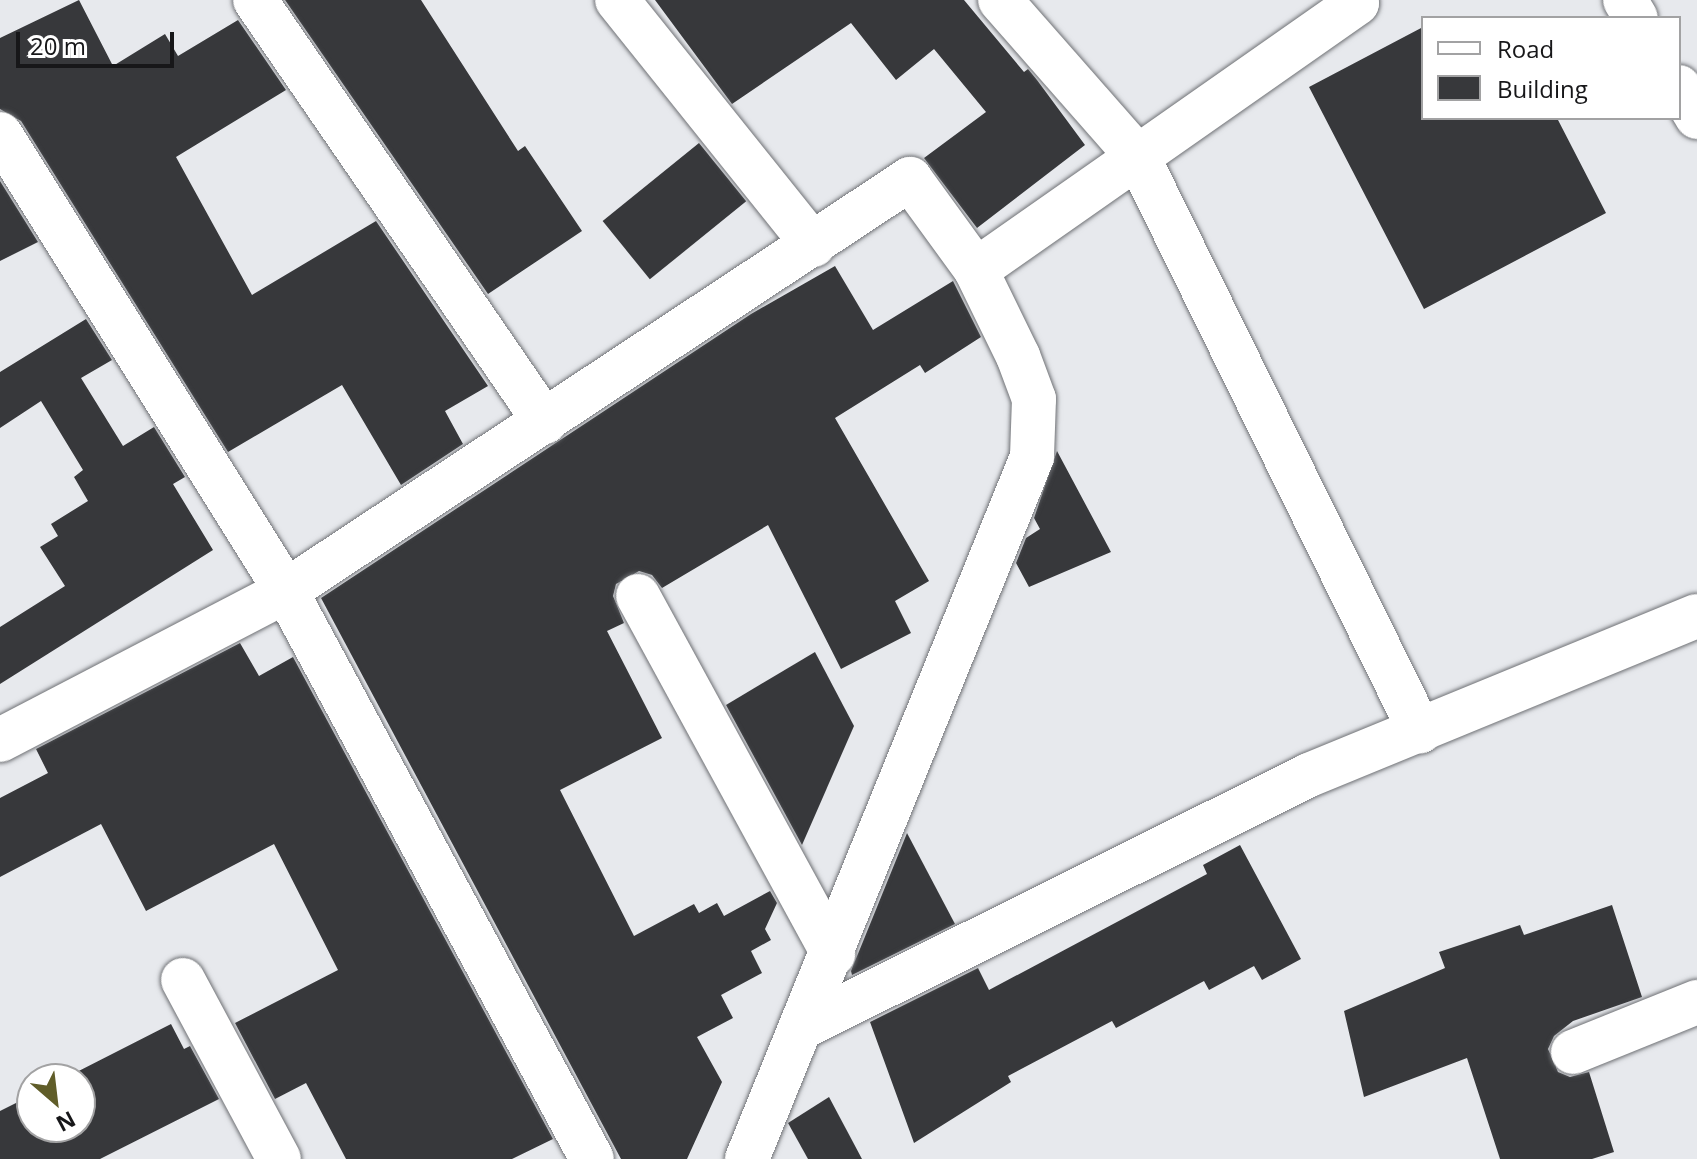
<!DOCTYPE html>
<html>
<head>
<meta charset="utf-8">
<style>
  body { margin:0 }
  #map { position:relative; width:1697px; height:1159px; overflow:hidden; background:#e7e9ed; font-family:"Open Sans",sans-serif }
  div>[style] { position:absolute }
  [style*='--x'] { left:calc(var(--x)*1px); top:calc(var(--y)*1px); width:calc(var(--w)*1px); rotate:calc(var(--a)*1deg) }
  .building>* { inset:0; background:#37383b; transform-origin:0 0 }
  .roads { filter:drop-shadow(0 0 2px #6f7175) drop-shadow(0 0 2px #6f7175) }
  .street>* { height:44px; margin:-22px; padding:0 22px; transform-origin:22px; border-radius:22px; background:#fff }
  .secondary>* { height:44px; margin:-22px; padding:0 22px; transform-origin:22px; border-radius:22px; background:#fff }
  span { translate:-50% -50%; white-space:nowrap; text-align:center; line-height:1.15; -webkit-text-stroke:8px #fff; paint-order:stroke }
  .legend { position:absolute; left:1421px; top:16px; width:260px; height:104px; box-sizing:border-box; background:#fff; border:2px solid #a2a2a3; margin:0; padding:10px 14px; list-style:none; font-size:24px; color:#171719 }
  .legend li { display:flex; align-items:center; gap:16px; height:40px }
  .legend b { width:40px; border:2px solid #a2a2a3 }
  .north { position:absolute; left:16px; top:1063px; width:80px; height:80px; box-sizing:border-box; background:#fff; border:2px solid #a2a2a3; border-radius:50%; rotate:152deg; font-size:22px; font-weight:700; line-height:32px; text-align:center; color:#171719 }
  .north::after { content:''; display:block; margin:auto; width:28px; height:36px; background:#605d29; clip-path:polygon(50% 0,100% 100%,50% 72%,0 100%) }
  .scale { position:absolute; left:16px; top:32px; width:158px; height:36px; box-sizing:border-box; border:4px solid #171719; border-top:0; padding-left:10px; font-size:24px; line-height:28px; white-space:nowrap; color:#171719; -webkit-text-stroke:6px #fff; paint-order:stroke }
</style>
</head>
<body>
<div id="map">
  <div class="building">
    <i style="clip-path:polygon(79px 0,113px 66px,165px 34px,178px 56px,238px 20px,286px 90px,176px 157px,252px 295px,376px 221px,488px 386px,445px 411px,463px 444px,401px 485px,342px 385px,228px 452px,21px 121px,0 109px,0 38px)"></i>
    <i style="clip-path:polygon(285px 0,421px 0,518px 151px,525px 146px,582px 231px,488px 294px)"></i>
    <i style="clip-path:polygon(655px 0,964px 0,1024px 72px,1028px 69px,1037px 80px,1085px 145px,977px 228px,924px 158px,986px 112px,934px 49px,896px 80px,851px 23px,732px 104px)"></i>
    <i style="clip-path:polygon(1423px 27px,1423px 118px,1557px 118px,1606px 213px,1424px 309px,1309px 87px)"></i>
    <i style="left:699px;top:143px;width:75px;height:124px;rotate:51deg"></i>
    <i style="clip-path:polygon(0 181px,38px 242px,0 261px)"></i>
    <i style="clip-path:polygon(835px 266px,873px 330px,953px 281px,981px 337px,925px 373px,920px 365px,835px 418px,929px 581px,895px 601px,911px 633px,841px 669px,768px 525px,662px 588px,652px 575px,639px 571px,616px 584px,613px 596px,624px 623px,607px 631px,662px 738px,560px 790px,634px 936px,694px 904px,699px 913px,717px 903px,724px 916px,770px 891px,777px 903px,765px 929px,771px 940px,751px 951px,762px 973px,721px 995px,733px 1018px,697px 1037px,722px 1082px,687px 1159px,621px 1159px,321px 598px,751px 314px)"></i>
    <i style="clip-path:polygon(86px 319px,112px 360px,81px 378px,123px 446px,154px 427px,185px 477px,173px 484px,213px 550px,0 684px,0 627px,65px 586px,40px 547px,58px 536px,51px 524px,88px 501px,74px 477px,83px 470px,41px 401px,0 428px,0 372px)"></i>
    <i style="clip-path:polygon(1057px 451px,1111px 552px,1029px 587px,1016px 563px,1026px 538px,1040px 529px,1034px 518px)"></i>
    <i style="clip-path:polygon(240px 643px,259px 676px,293px 657px,553px 1139px,512px 1159px,346px 1159px,306px 1083px,275px 1099px,235px 1023px,338px 970px,274px 844px,146px 911px,101px 824px,0 877px,0 798px,48px 773px,36px 749px)"></i>
    <i style="clip-path:polygon(815px 652px,854px 726px,802px 845px,726px 705px)"></i>
    <i style="clip-path:polygon(907px 833px,955px 924px,852px 975px,851px 971px)"></i>
    <i style="clip-path:polygon(1240px 845px,1301px 959px,1262px 980px,1254px 966px,1209px 990px,1204px 981px,1116px 1028px,1112px 1021px,1008px 1076px,1011px 1082px,914px 1143px,870px 1022px,978px 968px,989px 990px,1207px 874px,1203px 865px)"></i>
    <i style="clip-path:polygon(1612px 905px,1642px 997px,1573px 1021px,1554px 1036px,1548px 1049px,1558px 1072px,1570px 1077px,1589px 1072px,1614px 1152px,1592px 1159px,1500px 1159px,1467px 1058px,1364px 1097px,1344px 1011px,1445px 968px,1439px 952px,1520px 925px,1524px 935px)"></i>
    <i style="clip-path:polygon(171px 1024px,184px 1049px,190px 1046px,219px 1099px,100px 1159px,0 1159px,0 1111px,32px 1095px,32px 1127px,80px 1127px,80px 1079px,63px 1079px)"></i>
    <i style="clip-path:polygon(829px 1097px,862px 1159px,808px 1159px,788px 1123px)"></i>
  </div>
  <div class="roads">
    <div class="street">
      <i style="--x:255;--y:0;--w:512;--a:55.5"></i>
      <i style="--x:617;--y:0;--w:314;--a:51.3"></i>
      <i style="--x:1000;--y:0;--w:209;--a:48.7"></i>
      <i style="--x:1138;--y:157;--w:640;--a:63.84"></i>
      <i style="--x:0;--y:134;--w:539;--a:57.96"></i>
      <i style="--x:286;--y:591;--w:645;--a:61.69"></i>
      <i style="--x:976;--y:270;--w:465;--a:-35"></i>
      <i style="--x:1357;--y:3;--w:4;--a:-135"></i>
      <i style="--x:638;--y:596;--w:408;--a:61.4"></i>
      <i style="--x:0;--y:740;--w:322;--a:-27.5"></i>
      <i style="--x:286;--y:591;--w:748;--a:-33.44"></i>
      <i style="--x:910;--y:179;--w:112;--a:54"></i>
      <i style="--x:976;--y:270;--w:96;--a:64"></i>
      <i style="--x:1018;--y:356;--w:46;--a:69.6"></i>
      <i style="--x:1034;--y:399;--w:58;--a:92"></i>
      <i style="--x:1032;--y:457;--w:758;--a:112.1"></i>
      <i style="--x:183;--y:980;--w:203;--a:61.8"></i>
      <i style="--x:803;--y:1027;--w:565;--a:-26.47"></i>
      <i style="--x:1309;--y:775;--w:419;--a:-22.3"></i>
      <i style="--x:1573;--y:1052;--w:134;--a:-22"></i>
    </div>
    <div class="secondary">
      <i style="--x:1625;--y:0;--w:21;--a:59"></i>
      <i style="--x:1679;--y:87;--w:35;--a:59"></i>
    </div>
  </div>
  <ul class="legend">
  <li><b style="height:10px;background:#fff"></b>Road</li>
  <li><b style="height:22px;background:#37383b"></b>Building</li>
  </ul>
  <div class="north">N</div>
  <div class="scale">20 m</div>
</div>
</body>
</html>
